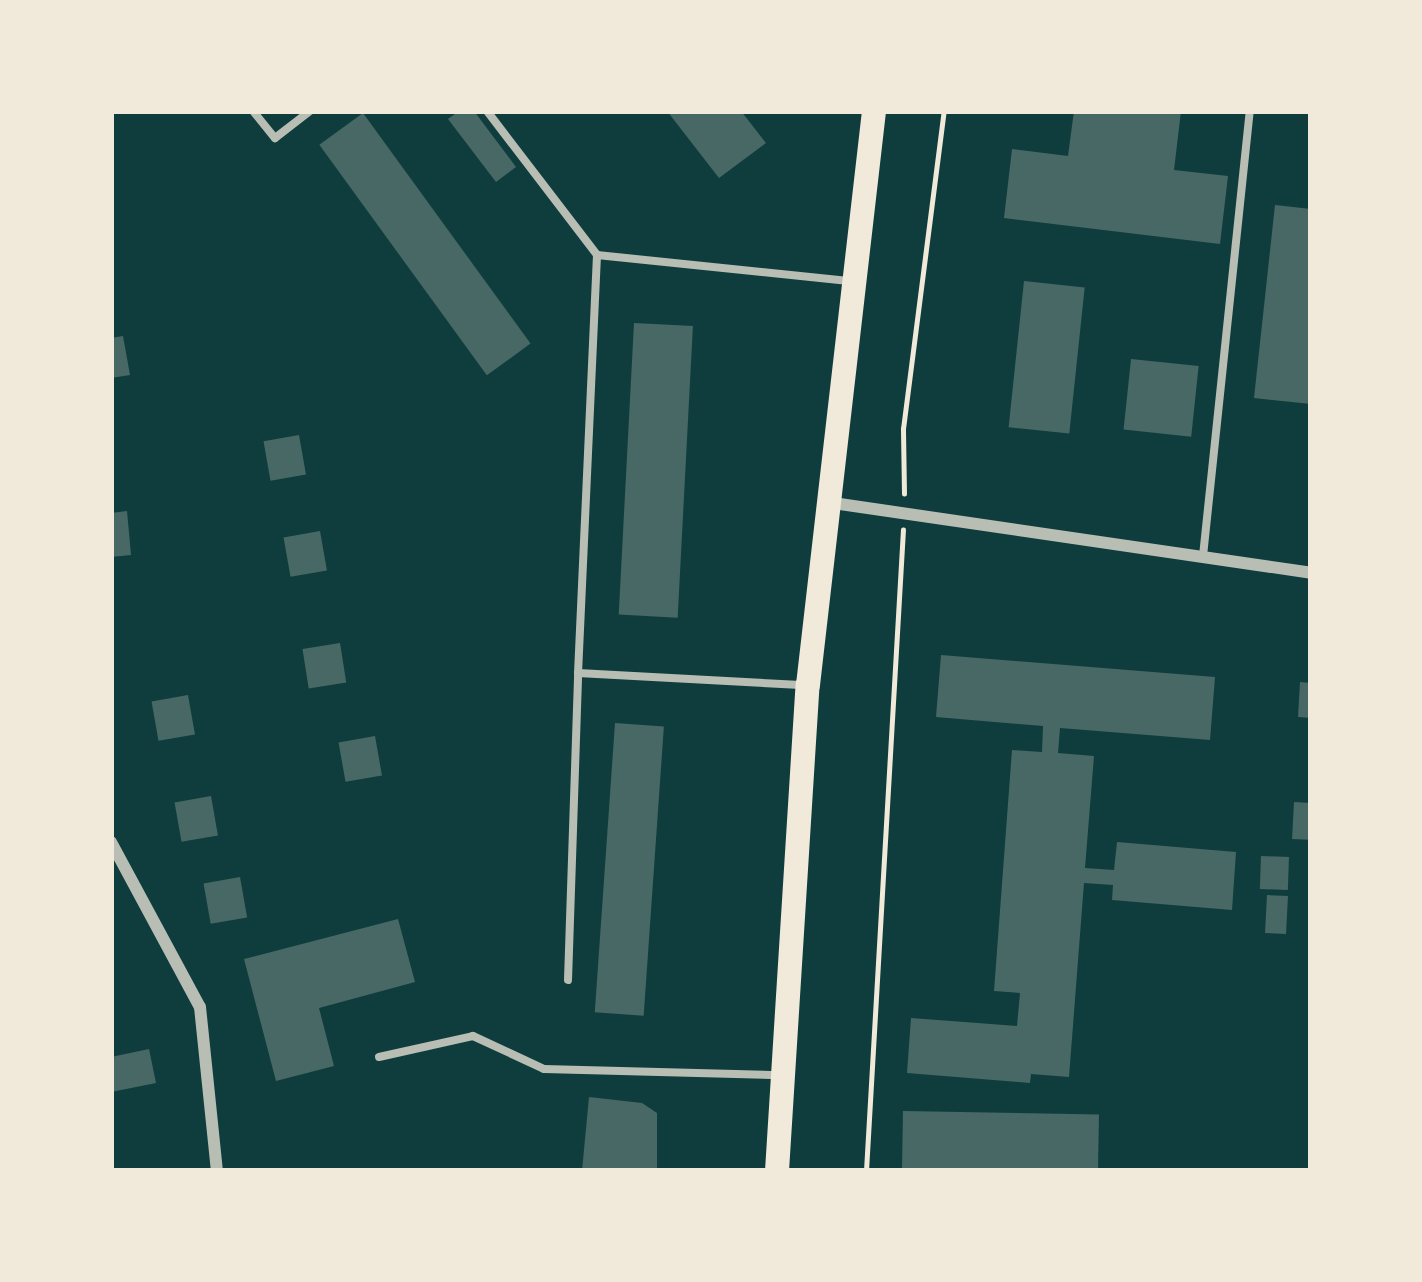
<!DOCTYPE html>
<html>
<head>
<meta charset="utf-8">
<style>
  body { margin:0 }
  #map { position:relative; width:1422px; height:1282px; overflow:hidden; background:#0f3d3e; font-family:"Roboto Condensed",sans-serif }
  div>[style] { position:absolute }
  [style*='--x'] { left:calc(var(--x)*1px); top:calc(var(--y)*1px); width:calc(var(--w)*1px); rotate:calc(var(--a)*1deg) }
  .building>* { inset:0; background:#486865; transform-origin:0 0 }
  .path>* { height:4.5px; margin:-2.25px; padding:0 2.25px; transform-origin:2.25px; border-radius:2.25px; background:#f1e9da }
  .service>* { height:8px; margin:-4px; padding:0 4px; transform-origin:4px; border-radius:4px; background:#b8beb3 }
  .minor>* { height:12px; margin:-6px; padding:0 6px; transform-origin:6px; border-radius:6px; background:#b8beb3 }
  .primary>* { height:24px; margin:-12px; padding:0 12px; transform-origin:12px; border-radius:12px; background:#f1e9da }
  span { translate:-50% -50%; white-space:nowrap; text-align:center; line-height:1.15; -webkit-text-stroke:10px #f1e9da; paint-order:stroke }
  .frame { position:absolute; inset:0; border:114px solid #f1e9da; pointer-events:none }
</style>
</head>
<body>
<div id="map">
  <div class="building">
    <i style="clip-path:polygon(459px 111px,474px 111px,516px 167px,496px 182px,448px 119px)"></i>
    <i style="clip-path:polygon(667px 111px,741px 111px,766px 143px,719px 178px)"></i>
    <i style="clip-path:polygon(1074px 111px,1181px 111px,1174px 170px,1228px 176px,1220px 244px,1004px 218px,1012px 149px,1068px 156px)"></i>
    <i style="left:363px;top:113px;width:285px;height:54px;rotate:54deg"></i>
    <i style="clip-path:polygon(1275px 205px,1311px 209px,1311px 404px,1254px 398px)"></i>
    <i style="left:1024px;top:281px;width:61px;height:147px;rotate:6deg"></i>
    <i style="left:634px;top:323px;width:59px;height:292px;rotate:3deg"></i>
    <i style="clip-path:polygon(123px 336px,130px 375px,111px 378px,111px 338px)"></i>
    <i style="left:1131px;top:359px;width:68px;height:71px;rotate:6deg"></i>
    <i style="left:299px;top:435px;width:40px;height:36px;rotate:80deg"></i>
    <i style="clip-path:polygon(127px 511px,131px 555px,111px 557px,111px 513px)"></i>
    <i style="left:320px;top:531px;width:40px;height:37px;rotate:80deg"></i>
    <i style="left:340px;top:643px;width:40px;height:38px;rotate:81deg"></i>
    <i style="clip-path:polygon(941px 655px,1215px 677px,1210px 740px,1060px 728px,1058px 753px,1094px 756px,1085px 868px,1114px 870px,1117px 842px,1236px 852px,1232px 910px,1112px 900px,1113px 885px,1084px 883px,1069px 1077px,1031px 1074px,1030px 1083px,907px 1073px,911px 1018px,1017px 1026px,1020px 993px,994px 991px,1012px 750px,1042px 752px,1043px 726px,936px 717px)"></i>
    <i style="clip-path:polygon(1300px 682px,1311px 683px,1311px 718px,1298px 717px)"></i>
    <i style="left:188px;top:695px;width:40px;height:37px;rotate:80deg"></i>
    <i style="left:615px;top:723px;width:49px;height:290px;rotate:4deg"></i>
    <i style="left:375px;top:736px;width:40px;height:37px;rotate:80deg"></i>
    <i style="left:211px;top:796px;width:40px;height:37px;rotate:80deg"></i>
    <i style="left:1294px;top:802px;width:17px;height:37px;rotate:3deg"></i>
    <i style="left:1261px;top:856px;width:28px;height:33px;rotate:2deg"></i>
    <i style="left:240px;top:877px;width:41px;height:37px;rotate:80deg"></i>
    <i style="left:1267px;top:895px;width:21px;height:38px;rotate:3deg"></i>
    <i style="clip-path:polygon(398px 919px,415px 982px,319px 1008px,334px 1066px,276px 1081px,244px 959px)"></i>
    <i style="clip-path:polygon(149px 1049px,156px 1083px,111px 1092px,111px 1057px)"></i>
    <i style="clip-path:polygon(589px 1097px,642px 1103px,657px 1113px,657px 1171px,582px 1171px)"></i>
    <i style="left:903px;top:1111px;width:196px;height:60px;rotate:1deg"></i>
  </div>
  <div class="path">
    <i style="--x:904;--y:494;--w:65;--a:-90.9"></i>
    <i style="--x:903;--y:429;--w:321;--a:-82.7"></i>
    <i style="--x:866;--y:1171;--w:642;--a:-86.7"></i>
  </div>
  <div class="service">
    <i style="--x:253;--y:111;--w:35;--a:51"></i>
    <i style="--x:275;--y:138;--w:44;--a:-37.6"></i>
    <i style="--x:487;--y:111;--w:181;--a:52.6"></i>
    <i style="--x:597;--y:255;--w:253;--a:5.9"></i>
    <i style="--x:597;--y:255;--w:418;--a:92.6"></i>
    <i style="--x:578;--y:673;--w:223;--a:3.1"></i>
    <i style="--x:1203;--y:556;--w:447;--a:-84"></i>
    <i style="--x:568;--y:980;--w:307;--a:-88.1"></i>
    <i style="--x:379;--y:1057;--w:96;--a:-12.6"></i>
    <i style="--x:473;--y:1036;--w:78;--a:24.9"></i>
    <i style="--x:544;--y:1069;--w:237;--a:1.5"></i>
  </div>
  <div class="minor">
    <i style="--x:826;--y:502;--w:490;--a:8.3"></i>
    <i style="--x:111;--y:842;--w:187;--a:61.7"></i>
    <i style="--x:200;--y:1007;--w:165;--a:84.1"></i>
  </div>
  <div class="primary">
    <i style="--x:777;--y:1171;--w:487;--a:-86.4"></i>
    <i style="--x:808;--y:685;--w:578;--a:-83.44"></i>
  </div>
  <div class="frame"></div>
</div>
</body>
</html>
